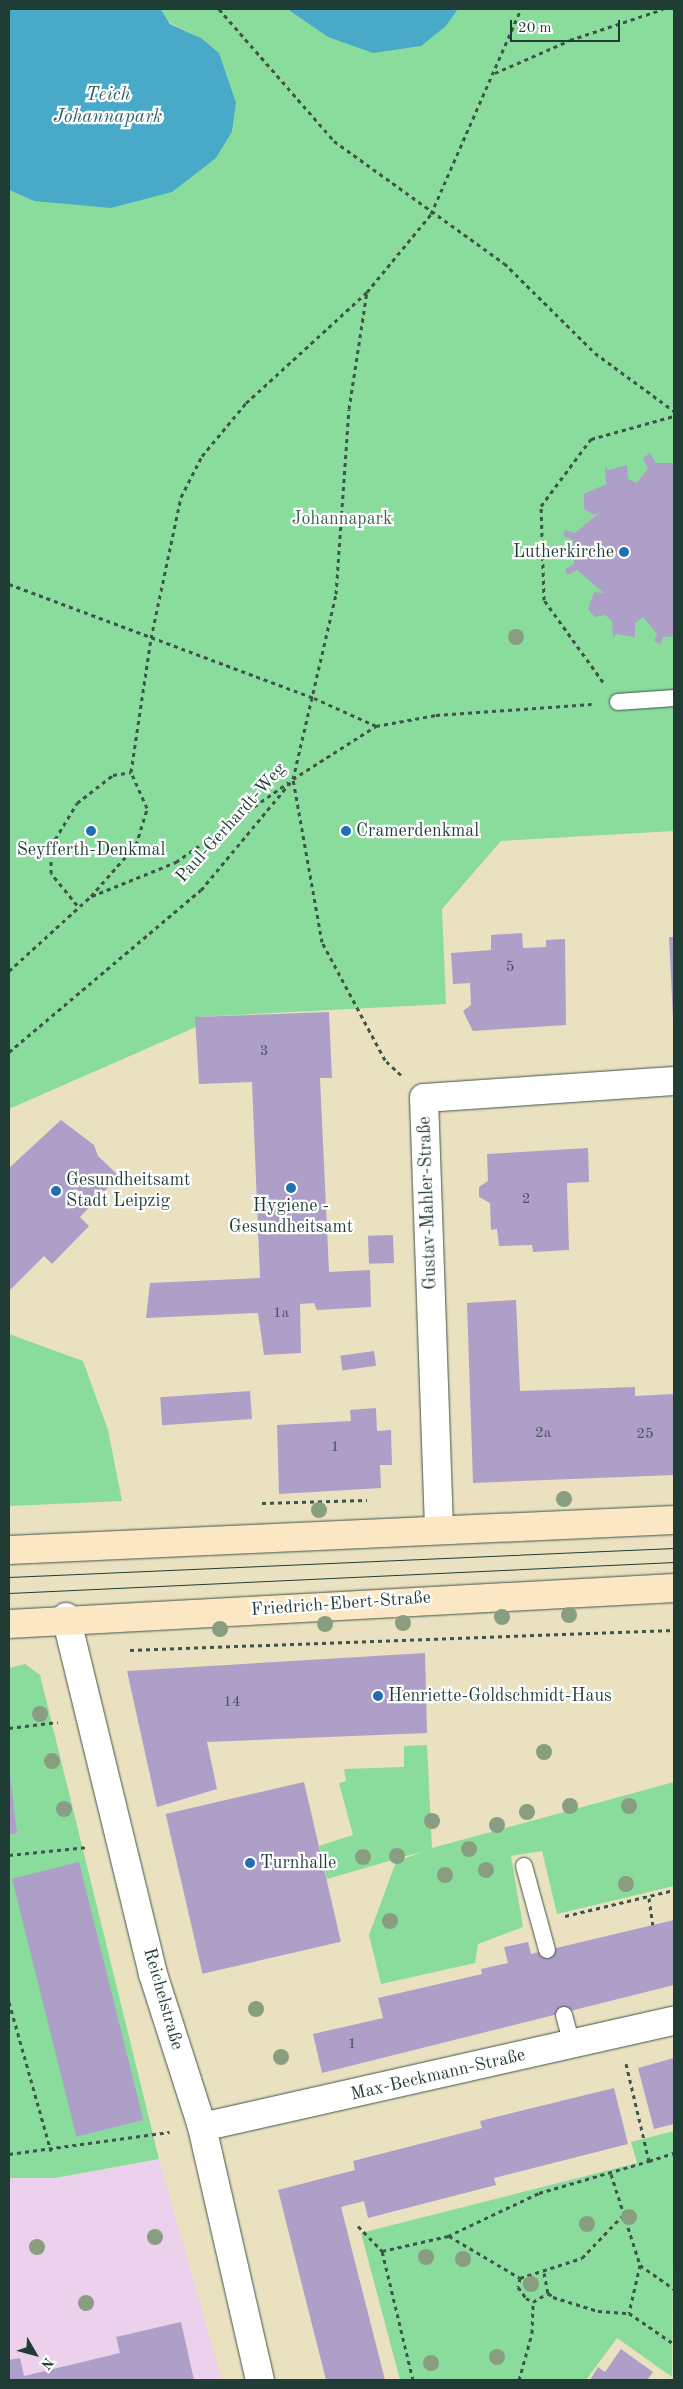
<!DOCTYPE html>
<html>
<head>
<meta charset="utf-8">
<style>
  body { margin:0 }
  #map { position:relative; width:683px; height:2389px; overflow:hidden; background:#eae1c0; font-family:"Old Standard TT",serif }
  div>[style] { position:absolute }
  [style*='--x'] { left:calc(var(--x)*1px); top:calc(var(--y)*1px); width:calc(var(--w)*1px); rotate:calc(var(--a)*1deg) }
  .built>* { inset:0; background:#ebd1eb }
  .green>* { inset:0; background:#8adc9d }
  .water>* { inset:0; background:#48aac8 }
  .building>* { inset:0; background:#ae9fc9; transform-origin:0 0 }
  .path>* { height:3px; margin-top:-1.5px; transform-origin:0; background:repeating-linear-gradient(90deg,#3d5649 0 4px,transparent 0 8px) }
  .roads { filter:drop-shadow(0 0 1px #3d5649) drop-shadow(0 0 1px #3d5649) }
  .lane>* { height:16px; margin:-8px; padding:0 8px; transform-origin:8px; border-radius:8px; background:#fff }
  .street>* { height:28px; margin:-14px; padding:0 14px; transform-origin:14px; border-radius:14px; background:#fff }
  .secondary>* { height:28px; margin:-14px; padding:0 14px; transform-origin:14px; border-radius:14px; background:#fbe7c3 }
  .tram>* { height:1px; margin:-0.5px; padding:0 0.5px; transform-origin:0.5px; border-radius:0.5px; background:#1f3d34 }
  .trees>* { width:16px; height:16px; margin:-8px; border-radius:50%; background:#899d81 }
  .dots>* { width:14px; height:14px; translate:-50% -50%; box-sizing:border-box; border:2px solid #fff; border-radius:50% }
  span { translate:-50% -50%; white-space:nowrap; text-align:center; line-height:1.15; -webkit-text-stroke:4.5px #fff; paint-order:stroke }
  .number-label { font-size:15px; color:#435659 }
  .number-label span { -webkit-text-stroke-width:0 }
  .park-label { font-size:18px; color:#3a654e }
  .poi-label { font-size:18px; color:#1f3d34 }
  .right { translate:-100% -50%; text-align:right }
  .left { translate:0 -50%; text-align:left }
  .street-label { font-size:18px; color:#1f3d34 }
  .water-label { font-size:19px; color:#2d6368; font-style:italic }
  .frame { position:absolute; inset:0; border:10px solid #1f3d34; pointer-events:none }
  .north { position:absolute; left:10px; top:2329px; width:50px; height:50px; -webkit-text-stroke:4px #fff; paint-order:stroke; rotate:128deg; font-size:14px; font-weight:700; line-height:20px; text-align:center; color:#1f3d34 }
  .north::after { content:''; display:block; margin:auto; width:18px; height:22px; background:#1f3d34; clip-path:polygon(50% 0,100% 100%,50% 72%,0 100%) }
  .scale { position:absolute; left:510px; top:20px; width:110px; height:22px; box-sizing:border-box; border:2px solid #1f3d34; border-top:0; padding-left:6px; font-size:15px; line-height:18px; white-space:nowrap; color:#1f3d34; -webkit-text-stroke:4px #fff; paint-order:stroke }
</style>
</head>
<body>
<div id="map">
  <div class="built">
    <i style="clip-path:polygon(159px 2159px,222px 2380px,9px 2380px,9px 2178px,55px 2178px)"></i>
  </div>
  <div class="green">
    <i style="clip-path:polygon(161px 9px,287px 9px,328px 37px,446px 26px,458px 9px,674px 9px,674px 831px,501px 841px,442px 909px,446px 1004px,196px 1017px,196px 1027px,9px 1109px,9px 190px,34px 201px,216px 158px,232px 132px,236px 103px,201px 38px,170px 23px)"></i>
    <i style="clip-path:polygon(9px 1334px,83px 1361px,108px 1430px,122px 1501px,9px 1506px)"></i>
    <i style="clip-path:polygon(25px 1664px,40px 1675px,159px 2159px,55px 2178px,9px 2178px,9px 1668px)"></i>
    <i style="clip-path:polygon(427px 1745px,432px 1848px,674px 1782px,674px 1886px,557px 1914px,542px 1851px,511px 1856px,523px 1927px,478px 1944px,475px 1963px,381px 1984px,369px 1935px,396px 1862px,424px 1851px,327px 1879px,319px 1846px,353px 1835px,339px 1783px,346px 1781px,344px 1769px,404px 1767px,404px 1746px)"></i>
    <i style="clip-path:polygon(674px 2131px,672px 2377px,617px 2338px,586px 2380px,400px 2380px,361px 2233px,637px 2163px,631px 2142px)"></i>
  </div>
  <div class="water">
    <i style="clip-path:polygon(9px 9px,161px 9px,170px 24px,201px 38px,219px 53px,236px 103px,232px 132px,216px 158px,172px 192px,111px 208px,34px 201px,9px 190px)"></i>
    <i style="clip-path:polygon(287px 9px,458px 9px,446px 26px,421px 46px,373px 53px,328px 37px)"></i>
  </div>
  <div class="building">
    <i style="clip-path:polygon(650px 453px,656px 463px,674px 463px,674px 636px,663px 637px,660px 644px,654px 641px,657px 634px,643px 617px,635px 623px,635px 637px,616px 634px,613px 638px,612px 621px,605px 615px,595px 617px,588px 609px,594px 592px,604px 593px,577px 570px,567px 575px,565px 569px,574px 564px,573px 540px,563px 536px,565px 530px,575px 533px,601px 511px,594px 515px,584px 509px,584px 494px,606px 484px,605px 466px,609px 470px,627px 465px,628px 479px,637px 483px,648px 468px,643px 458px)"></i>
    <i style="clip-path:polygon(522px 933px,523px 948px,546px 947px,546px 940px,565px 939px,566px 1025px,473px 1031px,463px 1011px,471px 1005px,470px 983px,453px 984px,451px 953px,491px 950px,491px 935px)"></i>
    <i style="clip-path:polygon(669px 937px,674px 937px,674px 1019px,673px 1019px)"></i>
    <i style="clip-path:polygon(329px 1012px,332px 1078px,320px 1078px,329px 1272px,370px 1270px,371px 1307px,317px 1310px,314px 1303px,300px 1304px,301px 1353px,264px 1355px,258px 1313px,146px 1318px,150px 1283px,260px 1278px,252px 1082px,199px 1084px,195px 1017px)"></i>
    <i style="clip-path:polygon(61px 1120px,94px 1145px,98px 1156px,119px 1176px,80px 1217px,89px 1226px,52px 1264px,44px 1256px,9px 1291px,9px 1168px)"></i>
    <i style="clip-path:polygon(588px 1148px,589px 1182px,567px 1183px,569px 1250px,533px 1252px,532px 1245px,499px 1246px,497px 1229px,491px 1230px,490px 1203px,479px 1197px,479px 1187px,488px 1181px,487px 1154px)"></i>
    <i style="left:393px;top:1235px;width:28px;height:25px;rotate:88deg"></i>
    <i style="clip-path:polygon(516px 1300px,520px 1391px,635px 1387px,635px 1396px,674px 1394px,674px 1475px,473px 1483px,467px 1303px)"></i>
    <i style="left:374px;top:1351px;width:15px;height:34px;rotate:82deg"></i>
    <i style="left:250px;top:1391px;width:28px;height:90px;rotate:86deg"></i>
    <i style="clip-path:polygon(376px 1408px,377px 1431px,391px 1430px,392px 1465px,380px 1465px,381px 1488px,279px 1494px,277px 1425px,351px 1421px,350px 1410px)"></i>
    <i style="clip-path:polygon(425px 1653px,427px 1733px,207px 1742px,217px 1789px,157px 1807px,127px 1671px)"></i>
    <i style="clip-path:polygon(9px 1766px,17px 1833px,9px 1834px)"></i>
    <i style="left:304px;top:1782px;width:164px;height:142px;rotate:77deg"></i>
    <i style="left:79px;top:1862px;width:266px;height:69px;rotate:76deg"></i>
    <i style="clip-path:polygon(674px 1920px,674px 1985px,322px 2073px,313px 2034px,383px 2018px,378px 1998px,482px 1974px,481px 1969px,508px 1963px,504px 1947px,528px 1942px,531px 1954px)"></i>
    <i style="clip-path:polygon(674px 2058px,674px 2124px,654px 2129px,638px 2068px)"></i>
    <i style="clip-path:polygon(614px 2088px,628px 2144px,494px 2178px,496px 2185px,368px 2218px,364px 2201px,341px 2207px,385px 2380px,326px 2380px,278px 2190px,355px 2170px,353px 2161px,482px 2128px,480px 2121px)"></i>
    <i style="clip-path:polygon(181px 2322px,194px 2380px,9px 2380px,9px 2360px,20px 2358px,24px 2376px,120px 2353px,116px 2337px)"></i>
    <i style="clip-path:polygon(621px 2349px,653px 2372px,647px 2380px,590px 2380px,598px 2367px,605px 2372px)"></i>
  </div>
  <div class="path">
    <i style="--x:219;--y:9;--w:175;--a:48.9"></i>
    <i style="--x:334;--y:141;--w:209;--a:35.7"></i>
    <i style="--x:504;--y:263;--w:128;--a:44.7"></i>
    <i style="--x:595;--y:353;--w:98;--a:36.3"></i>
    <i style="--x:495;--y:73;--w:82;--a:-23.7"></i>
    <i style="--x:570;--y:40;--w:98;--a:-18.4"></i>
    <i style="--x:9;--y:584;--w:326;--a:20.5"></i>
    <i style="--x:314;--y:698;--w:68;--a:24.3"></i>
    <i style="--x:603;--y:682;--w:101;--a:-125.7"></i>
    <i style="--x:544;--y:600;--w:94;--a:-91.8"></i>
    <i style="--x:541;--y:506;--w:84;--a:-53.3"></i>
    <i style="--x:591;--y:439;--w:86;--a:-15.5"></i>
    <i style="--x:92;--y:896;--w:91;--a:-22"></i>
    <i style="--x:176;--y:862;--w:138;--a:-35.3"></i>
    <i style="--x:77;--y:905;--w:41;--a:-129.1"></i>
    <i style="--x:51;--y:873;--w:27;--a:-90"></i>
    <i style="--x:51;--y:846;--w:50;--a:-58.8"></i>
    <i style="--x:77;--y:803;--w:46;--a:-37.9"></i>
    <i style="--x:113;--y:775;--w:18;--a:-9"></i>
    <i style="--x:9;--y:971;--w:111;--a:-42.4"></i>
    <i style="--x:91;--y:896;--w:68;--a:-48.6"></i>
    <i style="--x:136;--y:845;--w:39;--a:-73"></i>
    <i style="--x:147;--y:808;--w:39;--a:-114"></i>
    <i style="--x:131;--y:772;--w:135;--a:-81.5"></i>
    <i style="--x:151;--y:638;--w:144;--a:-78"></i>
    <i style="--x:181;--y:497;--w:46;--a:-62.9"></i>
    <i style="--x:202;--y:456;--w:69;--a:-50.3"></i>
    <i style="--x:246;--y:403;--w:164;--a:-42.5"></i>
    <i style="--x:9;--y:1052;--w:251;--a:-40.2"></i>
    <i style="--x:201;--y:890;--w:144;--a:-50.3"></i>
    <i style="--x:293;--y:779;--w:98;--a:-32.6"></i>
    <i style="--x:376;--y:726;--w:61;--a:-10.4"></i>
    <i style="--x:436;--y:715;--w:156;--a:-4"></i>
    <i style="--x:401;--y:1075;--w:22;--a:-137"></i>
    <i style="--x:385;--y:1060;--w:134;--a:-118.1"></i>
    <i style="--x:322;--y:942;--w:166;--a:-100.1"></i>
    <i style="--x:293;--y:779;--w:190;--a:-76.9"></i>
    <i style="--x:336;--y:594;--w:185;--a:-86"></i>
    <i style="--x:349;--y:409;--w:118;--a:-81.3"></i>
    <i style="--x:367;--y:292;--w:101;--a:-50.6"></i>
    <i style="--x:431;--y:214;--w:224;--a:-66.3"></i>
    <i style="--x:262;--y:1503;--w:105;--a:-1.6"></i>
    <i style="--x:130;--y:1650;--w:544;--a:-2.11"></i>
    <i style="--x:9;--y:1728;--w:49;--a:-7"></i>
    <i style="--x:9;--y:1855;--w:79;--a:-5.8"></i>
    <i style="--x:649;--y:1898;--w:27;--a:82"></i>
    <i style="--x:565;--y:1916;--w:112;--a:-13.4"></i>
    <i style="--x:9;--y:2002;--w:155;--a:74.3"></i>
    <i style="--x:9;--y:2154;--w:162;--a:-7.8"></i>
    <i style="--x:649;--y:2161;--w:26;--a:-18"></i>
    <i style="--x:611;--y:2174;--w:96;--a:72.3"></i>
    <i style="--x:640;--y:2265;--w:49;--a:102.9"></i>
    <i style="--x:629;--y:2313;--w:55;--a:34.6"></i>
    <i style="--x:358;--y:2226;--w:35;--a:46"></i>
    <i style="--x:449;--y:2236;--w:82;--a:30.6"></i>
    <i style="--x:520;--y:2278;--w:65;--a:-17.9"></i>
    <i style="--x:582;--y:2258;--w:57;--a:-46.4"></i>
    <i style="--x:640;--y:2265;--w:42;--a:35.2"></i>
    <i style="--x:544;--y:2273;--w:20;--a:79"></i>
    <i style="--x:548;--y:2293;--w:6;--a:39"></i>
    <i style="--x:553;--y:2297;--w:47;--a:17.3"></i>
    <i style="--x:598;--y:2311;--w:31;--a:4"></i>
    <i style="--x:520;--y:2278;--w:9;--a:103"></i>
    <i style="--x:518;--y:2287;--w:14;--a:54"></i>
    <i style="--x:526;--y:2298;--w:8;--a:30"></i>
    <i style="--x:533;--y:2302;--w:17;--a:-31"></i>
    <i style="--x:413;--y:2380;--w:133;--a:-103.5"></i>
    <i style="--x:382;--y:2251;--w:68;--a:-12.8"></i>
    <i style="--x:448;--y:2236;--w:101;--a:-25.3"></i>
    <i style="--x:539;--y:2193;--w:115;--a:-16.2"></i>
    <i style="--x:649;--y:2161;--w:100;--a:-103.3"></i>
    <i style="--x:519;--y:2380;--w:49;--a:-74.5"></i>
    <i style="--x:532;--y:2333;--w:31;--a:-88"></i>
  </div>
  <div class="roads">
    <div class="lane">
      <i style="--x:618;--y:702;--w:56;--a:-4.1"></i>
      <i style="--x:524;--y:1866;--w:87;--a:74.7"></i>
      <i style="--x:564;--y:2015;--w:31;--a:75"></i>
    </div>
    <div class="street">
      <i style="--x:439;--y:1528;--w:430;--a:-92"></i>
      <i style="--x:424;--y:1098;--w:251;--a:-3.9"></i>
      <i style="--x:66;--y:1617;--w:367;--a:76.3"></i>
      <i style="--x:153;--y:1974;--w:161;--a:72.2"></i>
      <i style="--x:202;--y:2127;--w:260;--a:77.1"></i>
      <i style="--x:202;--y:2127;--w:484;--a:-12.7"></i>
    </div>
    <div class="secondary">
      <i style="--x:9;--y:1550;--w:666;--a:-2.58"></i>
      <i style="--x:9;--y:1624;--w:666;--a:-3.1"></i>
    </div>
  </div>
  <div class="tram">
    <i style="--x:9;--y:1577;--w:666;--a:-2.5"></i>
    <i style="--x:9;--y:1593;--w:666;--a:-2.67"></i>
  </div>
  <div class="trees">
    <i style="left:516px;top:637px"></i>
    <i style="left:564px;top:1499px"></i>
    <i style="left:319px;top:1510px"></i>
    <i style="left:569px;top:1615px"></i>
    <i style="left:502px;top:1617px"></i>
    <i style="left:403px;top:1623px"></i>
    <i style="left:325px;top:1624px"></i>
    <i style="left:220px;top:1629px"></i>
    <i style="left:40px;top:1714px"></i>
    <i style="left:544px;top:1752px"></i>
    <i style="left:52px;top:1761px"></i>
    <i style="left:570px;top:1806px"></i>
    <i style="left:629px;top:1806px"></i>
    <i style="left:64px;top:1809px"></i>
    <i style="left:527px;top:1812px"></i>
    <i style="left:432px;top:1821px"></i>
    <i style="left:497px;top:1825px"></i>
    <i style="left:469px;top:1849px"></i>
    <i style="left:397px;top:1856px"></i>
    <i style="left:363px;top:1857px"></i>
    <i style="left:486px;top:1870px"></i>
    <i style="left:445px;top:1875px"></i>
    <i style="left:626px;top:1884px"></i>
    <i style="left:390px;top:1921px"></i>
    <i style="left:256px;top:2009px"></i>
    <i style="left:281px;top:2057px"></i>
    <i style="left:629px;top:2217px"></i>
    <i style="left:587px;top:2224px"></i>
    <i style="left:155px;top:2237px"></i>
    <i style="left:37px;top:2247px"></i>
    <i style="left:426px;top:2257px"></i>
    <i style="left:463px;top:2259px"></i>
    <i style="left:531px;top:2284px"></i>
    <i style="left:86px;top:2303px"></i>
    <i style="left:497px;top:2357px"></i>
    <i style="left:431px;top:2363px"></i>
  </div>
  <div class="dots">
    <i style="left:624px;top:552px;background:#1f6fb2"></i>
    <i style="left:91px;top:831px;background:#1f6fb2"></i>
    <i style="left:346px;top:831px;background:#1f6fb2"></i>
    <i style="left:291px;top:1188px;background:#1f6fb2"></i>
    <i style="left:56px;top:1191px;background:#1f6fb2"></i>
    <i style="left:378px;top:1696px;background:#1f6fb2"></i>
    <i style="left:250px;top:1863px;background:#1f6fb2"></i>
  </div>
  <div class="number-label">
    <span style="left:510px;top:968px">5</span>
    <span style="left:264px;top:1052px">3</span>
    <span style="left:526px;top:1200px">2</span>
    <span style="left:281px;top:1314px">1a</span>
    <span style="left:543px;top:1434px">2a</span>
    <span style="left:645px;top:1435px">25</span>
    <span style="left:335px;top:1448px">1</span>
    <span style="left:232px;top:1703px">14</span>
    <span style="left:352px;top:2045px">1</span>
  </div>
  <div class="park-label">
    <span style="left:342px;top:519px">Johannapark</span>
  </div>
  <div class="poi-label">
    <span class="right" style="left:614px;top:552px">Lutherkirche</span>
    <span class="left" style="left:356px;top:831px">Cramerdenkmal</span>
    <span style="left:91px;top:850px">Seyfferth-Denkmal</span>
    <span class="left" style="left:66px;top:1191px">Gesundheitsamt<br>Stadt Leipzig</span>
    <span style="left:291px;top:1217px">Hygiene -<br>Gesundheitsamt</span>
    <span class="left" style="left:388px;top:1696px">Henriette-Goldschmidt-Haus</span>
    <span class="left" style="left:260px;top:1863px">Turnhalle</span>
  </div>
  <div class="street-label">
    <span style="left:231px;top:823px;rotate:-48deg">Paul-Gerhardt-Weg</span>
    <span style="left:428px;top:1203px;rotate:-92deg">Gustav-Mahler-Straße</span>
    <span style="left:341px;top:1604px;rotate:-4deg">Friedrich-Ebert-Straße</span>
    <span style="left:163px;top:1999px;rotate:74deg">Reichelstraße</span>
    <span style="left:438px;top:2075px;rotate:-13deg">Max-Beckmann-Straße</span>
  </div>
  <div class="water-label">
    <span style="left:108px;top:107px">Teich<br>Johannapark</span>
  </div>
  <div class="frame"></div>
  <div class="north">N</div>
  <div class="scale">20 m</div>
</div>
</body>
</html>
